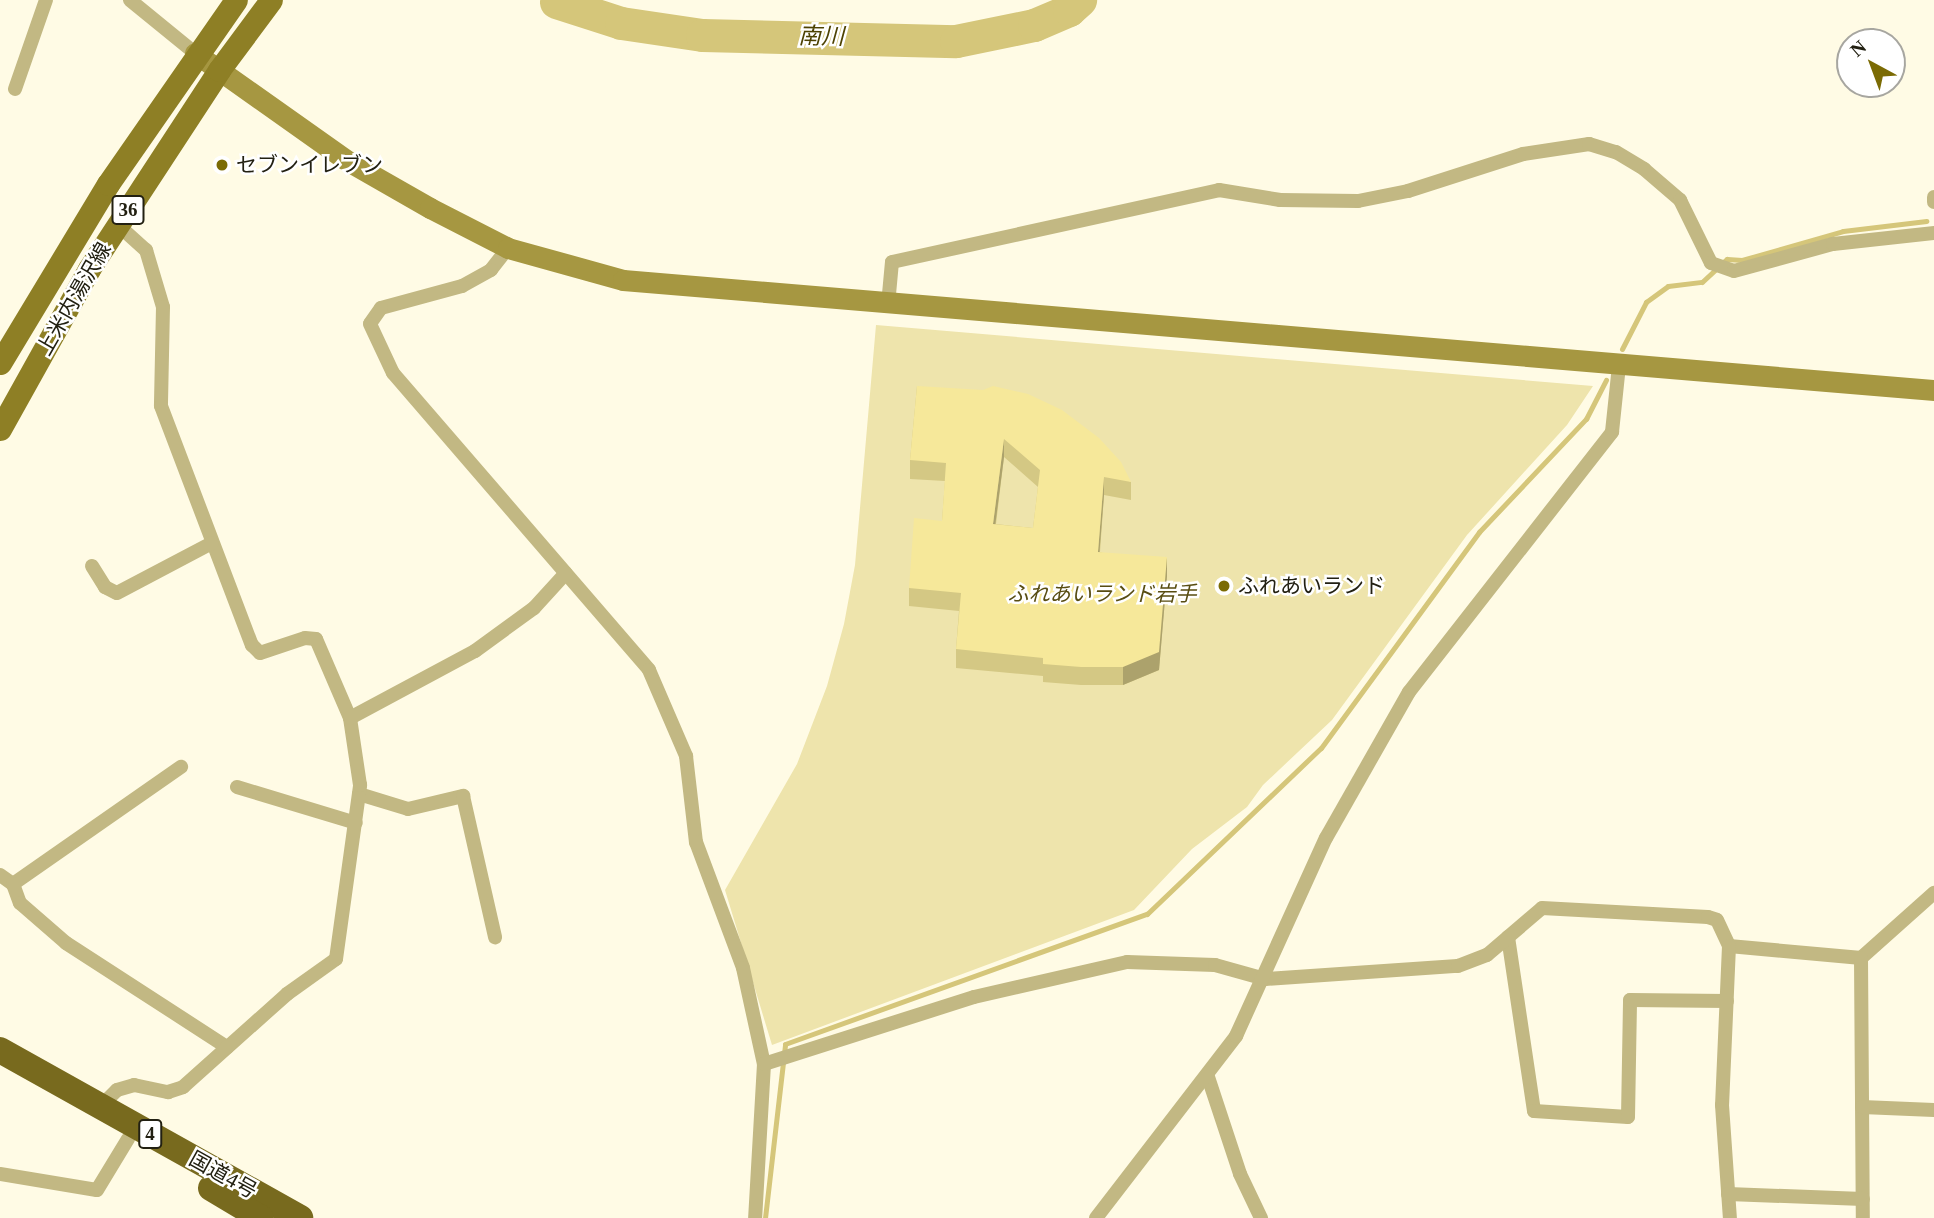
<!DOCTYPE html>
<html>
<head>
<meta charset="utf-8">
<style>
  body { margin:0 }
  #map { position:relative; width:1934px; height:1218px; overflow:hidden; background:#fffbe5; font-family:"Times New Roman","Noto Sans JP",serif }
  div>[style] { position:absolute }
  [style*='--x'] { left:calc(var(--x)*1px); top:calc(var(--y)*1px); width:calc(var(--w)*1px); rotate:calc(var(--a)*1deg) }
  .green>* { inset:0; background:#eee4ac }
  .stream>* { height:5px; margin:-2.5px; padding:0 2.5px; transform-origin:2.5px; border-radius:2.5px; background:#d5c67a }
  .river>* { height:33px; margin:-16.5px; padding:0 16.5px; transform-origin:16.5px; border-radius:16.5px; background:#d5c67a }
  .street>* { height:14px; margin:-7px; padding:0 7px; transform-origin:7px; border-radius:7px; background:#c2b883 }
  .secondary>* { height:21px; margin:-10.5px; padding:0 10.5px; transform-origin:10.5px; border-radius:10.5px; background:#a69741 }
  .primary>* { height:23px; margin:-11.5px; padding:0 11.5px; transform-origin:11.5px; border-radius:11.5px; background:#8e7f25 }
  .highway>* { height:26px; margin:-13px; padding:0 13px; transform-origin:13px; border-radius:13px; background:#786a1e }
  .wall>* { inset:0; background:#d4c884 }
  .shaded-wall>* { inset:0; background:#aca26c }
  .building>* { inset:0; background:#f6e89a }
  .dots>* { width:19px; height:19px; translate:-50% -50%; box-sizing:border-box; border:4px solid #fff; border-radius:50% }
  span { translate:-50% -50%; white-space:nowrap; text-align:center; line-height:1.15; -webkit-text-stroke:5px #fff; paint-order:stroke }
  .shield-label span { padding:2px 5px; background:#fff; border:2px solid; border-radius:5px; -webkit-text-stroke-width:0 }
  .shield-label { font-size:19px; color:#222012; font-weight:700 }
  .poi-label { font-size:21px; color:#222012 }
  .left { translate:0 -50%; text-align:left }
  .street-label { font-size:21px; color:#222012 }
  .park-label { font-size:21px; color:#584d12; font-style:italic }
  .water-label { font-size:23px; color:#4d4202; font-style:italic }
  .north { position:absolute; left:1836px; top:28px; width:70px; height:70px; box-sizing:border-box; background:#fff; border:2px solid #a7a6a0; border-radius:50%; rotate:319deg; font-size:19px; font-weight:700; line-height:28px; text-align:center; color:#222012 }
  .north::after { content:''; display:block; margin:auto; width:24px; height:32px; background:#7b6b04; clip-path:polygon(50% 0,100% 100%,50% 72%,0 100%) }
</style>
</head>
<body>
<div id="map">
  <div class="green">
    <i style="clip-path:polygon(876px 325px,1593px 386px,1567px 425px,1467px 535px,1332px 720px,1263px 785px,1247px 807px,1192px 849px,1134px 910px,772px 1045px,725px 890px,797px 764px,827px 686px,844px 624px,855px 565px)"></i>
  </div>
  <div class="stream">
    <i style="--x:1622;--y:349;--w:53;--a:-62.9"></i>
    <i style="--x:1646;--y:302;--w:27;--a:-36"></i>
    <i style="--x:1668;--y:286;--w:34;--a:-7"></i>
    <i style="--x:1702;--y:282;--w:34;--a:-43"></i>
    <i style="--x:1727;--y:259;--w:15;--a:4"></i>
    <i style="--x:1742;--y:260;--w:105;--a:-16"></i>
    <i style="--x:1843;--y:231;--w:84;--a:-6.9"></i>
    <i style="--x:765;--y:1218;--w:175;--a:-83.4"></i>
    <i style="--x:785;--y:1044;--w:385;--a:-19.8"></i>
    <i style="--x:1147;--y:914;--w:240;--a:-43.7"></i>
    <i style="--x:1321;--y:748;--w:268;--a:-53.8"></i>
    <i style="--x:1479;--y:532;--w:156;--a:-46.6"></i>
    <i style="--x:1586;--y:419;--w:44;--a:-62.9"></i>
  </div>
  <div class="river">
    <i style="--x:556;--y:2;--w:68;--a:17.9"></i>
    <i style="--x:621;--y:23;--w:82;--a:8.4"></i>
    <i style="--x:702;--y:35;--w:254;--a:1.4"></i>
    <i style="--x:956;--y:41;--w:80;--a:-11.6"></i>
    <i style="--x:1034;--y:25;--w:38;--a:-23"></i>
    <i style="--x:1069;--y:10;--w:15;--a:-42"></i>
  </div>
  <div class="street">
    <i style="--x:130;--y:0;--w:84;--a:39.2"></i>
    <i style="--x:15;--y:89;--w:94;--a:-70.8"></i>
    <i style="--x:1934;--y:197;--w:5;--a:90"></i>
    <i style="--x:118;--y:225;--w:38;--a:42"></i>
    <i style="--x:146;--y:250;--w:59;--a:73.4"></i>
    <i style="--x:163;--y:307;--w:99;--a:91.2"></i>
    <i style="--x:161;--y:406;--w:256;--a:69.2"></i>
    <i style="--x:252;--y:645;--w:11;--a:45"></i>
    <i style="--x:260;--y:653;--w:47;--a:-18.4"></i>
    <i style="--x:305;--y:638;--w:11;--a:5"></i>
    <i style="--x:316;--y:639;--w:86;--a:66.7"></i>
    <i style="--x:508;--y:248;--w:28;--a:128"></i>
    <i style="--x:491;--y:270;--w:33;--a:151"></i>
    <i style="--x:462;--y:286;--w:84;--a:164.8"></i>
    <i style="--x:381;--y:308;--w:19;--a:125"></i>
    <i style="--x:370;--y:324;--w:54;--a:64.9"></i>
    <i style="--x:393;--y:373;--w:392;--a:49.2"></i>
    <i style="--x:649;--y:670;--w:94;--a:66.7"></i>
    <i style="--x:686;--y:756;--w:87;--a:83.4"></i>
    <i style="--x:696;--y:842;--w:134;--a:69.5"></i>
    <i style="--x:743;--y:968;--w:98;--a:77.7"></i>
    <i style="--x:764;--y:1064;--w:154;--a:93.3"></i>
    <i style="--x:888;--y:305;--w:43;--a:-84.7"></i>
    <i style="--x:892;--y:262;--w:335;--a:-12.4"></i>
    <i style="--x:1219;--y:190;--w:62;--a:9.3"></i>
    <i style="--x:1280;--y:200;--w:78;--a:0.7"></i>
    <i style="--x:1358;--y:201;--w:51;--a:-11.3"></i>
    <i style="--x:1408;--y:191;--w:121;--a:-17.8"></i>
    <i style="--x:1523;--y:154;--w:67;--a:-8.6"></i>
    <i style="--x:1589;--y:144;--w:28;--a:17"></i>
    <i style="--x:1616;--y:152;--w:33;--a:31"></i>
    <i style="--x:1644;--y:169;--w:48;--a:40.7"></i>
    <i style="--x:1680;--y:200;--w:70;--a:63.8"></i>
    <i style="--x:1711;--y:263;--w:24;--a:19"></i>
    <i style="--x:1734;--y:271;--w:103;--a:-15.3"></i>
    <i style="--x:1833;--y:244;--w:102;--a:-6.2"></i>
    <i style="--x:92;--y:566;--w:25;--a:58"></i>
    <i style="--x:105;--y:587;--w:13;--a:27"></i>
    <i style="--x:117;--y:593;--w:107;--a:-27.8"></i>
    <i style="--x:237;--y:787;--w:124;--a:16.8"></i>
    <i style="--x:359;--y:794;--w:51;--a:17"></i>
    <i style="--x:408;--y:809;--w:57;--a:-13.3"></i>
    <i style="--x:463;--y:796;--w:145;--a:77.2"></i>
    <i style="--x:0;--y:875;--w:16;--a:35"></i>
    <i style="--x:13;--y:884;--w:205;--a:-34.9"></i>
    <i style="--x:13;--y:884;--w:20;--a:70"></i>
    <i style="--x:20;--y:903;--w:61;--a:41"></i>
    <i style="--x:66;--y:943;--w:192;--a:32.9"></i>
    <i style="--x:1508;--y:937;--w:176;--a:81.5"></i>
    <i style="--x:1534;--y:1111;--w:94;--a:3.7"></i>
    <i style="--x:1628;--y:1117;--w:117;--a:-89"></i>
    <i style="--x:1630;--y:1000;--w:97;--a:0.6"></i>
    <i style="--x:1729;--y:946;--w:133;--a:5.2"></i>
    <i style="--x:1861;--y:958;--w:98;--a:-41.7"></i>
    <i style="--x:1861;--y:958;--w:260;--a:89.6"></i>
    <i style="--x:764;--y:1064;--w:220;--a:-17.7"></i>
    <i style="--x:974;--y:997;--w:157;--a:-12.9"></i>
    <i style="--x:1127;--y:962;--w:88;--a:2"></i>
    <i style="--x:1215;--y:965;--w:52;--a:15.6"></i>
    <i style="--x:1265;--y:979;--w:193;--a:-3.9"></i>
    <i style="--x:1458;--y:966;--w:31;--a:-21"></i>
    <i style="--x:1487;--y:955;--w:72;--a:-40.5"></i>
    <i style="--x:1542;--y:908;--w:166;--a:3.1"></i>
    <i style="--x:1708;--y:917;--w:9;--a:18"></i>
    <i style="--x:1717;--y:920;--w:29;--a:65"></i>
    <i style="--x:1729;--y:946;--w:159;--a:92.5"></i>
    <i style="--x:1722;--y:1105;--w:113;--a:86"></i>
    <i style="--x:1208;--y:1077;--w:102;--a:71.7"></i>
    <i style="--x:1240;--y:1174;--w:49;--a:64.5"></i>
    <i style="--x:100;--y:1107;--w:24;--a:-45"></i>
    <i style="--x:117;--y:1090;--w:18;--a:-16"></i>
    <i style="--x:134;--y:1085;--w:35;--a:12"></i>
    <i style="--x:168;--y:1092;--w:16;--a:-18"></i>
    <i style="--x:183;--y:1087;--w:140;--a:-41.8"></i>
    <i style="--x:287;--y:994;--w:60;--a:-35.5"></i>
    <i style="--x:336;--y:959;--w:176;--a:-82.1"></i>
    <i style="--x:360;--y:785;--w:68;--a:-98.5"></i>
    <i style="--x:350;--y:718;--w:142;--a:-28.2"></i>
    <i style="--x:475;--y:651;--w:73;--a:-36.1"></i>
    <i style="--x:534;--y:608;--w:47;--a:-47.6"></i>
    <i style="--x:1862;--y:1107;--w:72;--a:2.4"></i>
    <i style="--x:0;--y:1174;--w:98;--a:9.4"></i>
    <i style="--x:97;--y:1190;--w:60;--a:-58.7"></i>
    <i style="--x:1728;--y:1194;--w:135;--a:2.1"></i>
    <i style="--x:1096;--y:1218;--w:230;--a:-52.4"></i>
    <i style="--x:1236;--y:1036;--w:217;--a:-65.6"></i>
    <i style="--x:1326;--y:838;--w:168;--a:-60.4"></i>
    <i style="--x:1409;--y:692;--w:330;--a:-52"></i>
    <i style="--x:1612;--y:432;--w:67;--a:-84"></i>
  </div>
  <div class="secondary">
    <i style="--x:195;--y:53;--w:185;--a:35.3"></i>
    <i style="--x:346;--y:160;--w:97;--a:29.7"></i>
    <i style="--x:430;--y:208;--w:88;--a:27.1"></i>
    <i style="--x:508;--y:248;--w:119;--a:15.5"></i>
    <i style="--x:623;--y:280;--w:1316;--a:4.8"></i>
  </div>
  <div class="primary">
    <i style="--x:0;--y:363;--w:209;--a:-58.9"></i>
    <i style="--x:108;--y:184;--w:224;--a:-55.2"></i>
    <i style="--x:0;--y:429;--w:183;--a:-60.9"></i>
    <i style="--x:89;--y:269;--w:238;--a:-56.8"></i>
    <i style="--x:219;--y:70;--w:87;--a:-53.4"></i>
  </div>
  <div class="highway">
    <i style="--x:0;--y:1050;--w:344;--a:29.2"></i>
    <i style="--x:211;--y:1188;--w:58;--a:31"></i>
  </div>
  <div class="wall">
    <i style="clip-path:polygon(evenodd,917px 386px,1131px 482px,1131px 500px,1104px 495px,1100px 552px,1167px 576px,1159px 670px,1123px 685px,1081px 685px,1043px 682px,1043px 676px,956px 668px,956px 649px,959px 611px,909px 606px,909px 588px,942px 521px,945px 481px,910px 479px,910px 460px,917px 386px,1004px 457px,1038px 487px,1033px 528px,996px 524px,1004px 457px)"></i>
  </div>
  <div class="shaded-wall">
    <i style="clip-path:polygon(1004px 439px,1004px 457px,993px 542px,993px 524px)"></i>
    <i style="clip-path:polygon(1104px 477px,1104px 495px,1098px 570px,1098px 552px)"></i>
    <i style="clip-path:polygon(1167px 557px,1167px 576px,1159px 670px,1123px 685px,1123px 667px)"></i>
  </div>
  <div class="building">
    <i style="clip-path:polygon(evenodd,917px 386px,983px 390px,993px 386px,1028px 394px,1062px 410px,1099px 438px,1121px 462px,1131px 482px,1104px 477px,1098px 552px,1167px 557px,1159px 652px,1123px 667px,1081px 667px,1043px 664px,1043px 658px,956px 649px,961px 593px,909px 588px,914px 518px,942px 521px,946px 463px,910px 460px,917px 386px,1004px 439px,1040px 470px,1033px 528px,993px 524px,1004px 439px)"></i>
  </div>
  <div class="dots">
    <i style="left:222px;top:165px;background:#7b6b04"></i>
    <i style="left:1224px;top:586px;background:#7b6b04"></i>
  </div>
  <div class="shield-label">
    <span style="left:128px;top:210px">36</span>
    <span style="left:150px;top:1134px">4</span>
  </div>
  <div class="poi-label">
    <span class="left" style="left:236px;top:165px">セブンイレブン</span>
    <span class="left" style="left:1238px;top:586px">ふれあいランド</span>
  </div>
  <div class="street-label">
    <span style="left:74px;top:299px;rotate:-60deg">上米内湯沢線</span>
    <span style="left:223px;top:1175px;rotate:29deg">国道4号</span>
  </div>
  <div class="park-label">
    <span style="left:1102px;top:594px">ふれあいランド岩手</span>
  </div>
  <div class="water-label">
    <span style="left:821px;top:37px;rotate:1deg">南川</span>
  </div>
  <div class="north">N</div>
</div>
</body>
</html>
